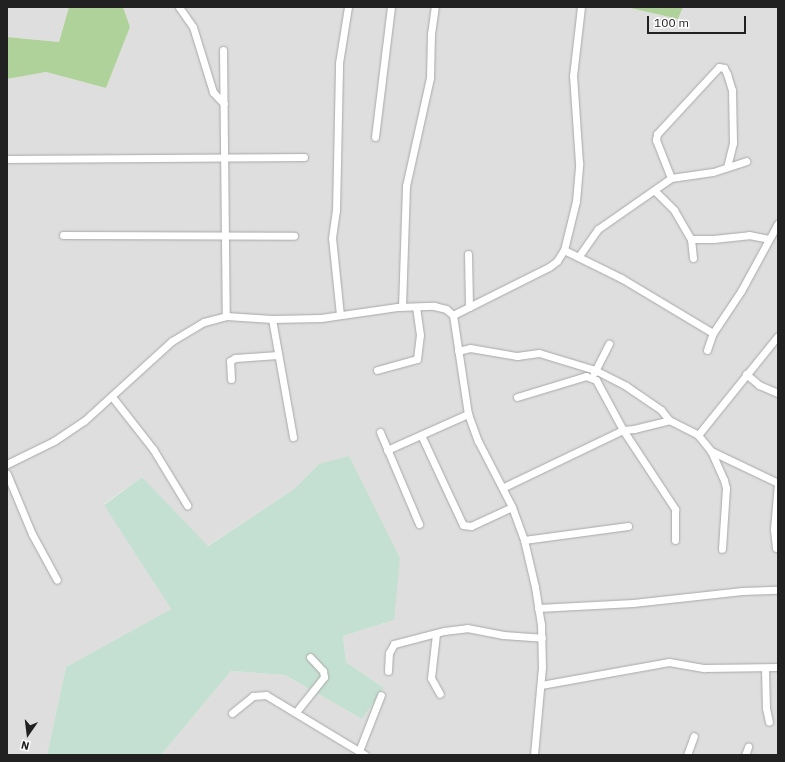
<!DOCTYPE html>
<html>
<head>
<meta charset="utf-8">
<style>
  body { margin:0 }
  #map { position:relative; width:785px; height:762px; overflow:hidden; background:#f2eee8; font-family:"IBM Plex Sans",sans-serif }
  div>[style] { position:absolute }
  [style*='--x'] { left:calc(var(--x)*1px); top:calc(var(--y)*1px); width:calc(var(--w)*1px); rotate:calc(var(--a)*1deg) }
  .residential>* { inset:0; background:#dfdede }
  .forest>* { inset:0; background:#afd29b }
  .wetland>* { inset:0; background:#c4e0d2 }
  .roads { filter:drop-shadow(0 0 1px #a8a8a8) drop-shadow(0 0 1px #a8a8a8) }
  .minor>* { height:7px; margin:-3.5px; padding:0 3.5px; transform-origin:3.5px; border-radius:3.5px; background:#fff }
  span { translate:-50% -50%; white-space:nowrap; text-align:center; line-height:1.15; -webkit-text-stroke:3px #fff; paint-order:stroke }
  .frame { position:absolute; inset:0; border:8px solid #212121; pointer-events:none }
  .north { position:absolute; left:8px; top:714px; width:40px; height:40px; -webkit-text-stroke:3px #fff; paint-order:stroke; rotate:194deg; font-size:11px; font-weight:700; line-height:16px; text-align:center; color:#212121 }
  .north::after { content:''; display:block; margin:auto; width:14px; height:18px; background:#212121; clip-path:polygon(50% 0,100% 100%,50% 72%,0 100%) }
  .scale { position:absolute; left:647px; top:16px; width:99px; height:18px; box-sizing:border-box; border:2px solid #212121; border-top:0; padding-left:5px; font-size:12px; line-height:14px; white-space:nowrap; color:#212121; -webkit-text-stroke:3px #fff; paint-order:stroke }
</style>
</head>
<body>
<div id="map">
  <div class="residential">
    <i style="clip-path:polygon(7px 7px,69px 7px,59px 42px,7px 37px)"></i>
    <i style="clip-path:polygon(123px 7px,626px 7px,678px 19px,683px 7px,778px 7px,778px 755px,161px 755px,231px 671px,285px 675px,362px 719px,384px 688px,346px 662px,343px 636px,394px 620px,319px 464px,294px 489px,207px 546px,142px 477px,104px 504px,171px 609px,66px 667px,47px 755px,7px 755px,7px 79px,46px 72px,106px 88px,130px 27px)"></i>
  </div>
  <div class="forest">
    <i style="clip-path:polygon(69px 7px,123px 7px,130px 27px,106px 88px,46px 72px,7px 79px,7px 37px,59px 42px)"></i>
    <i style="clip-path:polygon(626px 7px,683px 7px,678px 19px)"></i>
  </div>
  <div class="wetland">
    <i style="clip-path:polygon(349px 456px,400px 558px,394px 620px,343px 636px,346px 662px,384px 688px,362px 719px,285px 675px,231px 671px,161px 755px,47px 755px,66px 667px,171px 609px,104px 505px,142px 477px,208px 546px,294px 489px,319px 464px)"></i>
  </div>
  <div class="roads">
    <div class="minor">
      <i style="--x:179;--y:7;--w:24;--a:55"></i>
      <i style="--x:193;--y:27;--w:68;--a:72.9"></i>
      <i style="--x:213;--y:92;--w:16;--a:47"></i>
      <i style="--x:223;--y:50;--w:266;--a:89.4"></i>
      <i style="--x:375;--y:137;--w:131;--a:-83"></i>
      <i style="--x:7;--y:159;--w:297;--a:-0.4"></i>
      <i style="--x:671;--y:178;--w:41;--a:-111.5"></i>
      <i style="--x:656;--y:140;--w:6;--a:-81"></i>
      <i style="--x:657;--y:134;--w:91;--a:-47.2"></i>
      <i style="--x:719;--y:67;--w:5;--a:11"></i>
      <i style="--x:724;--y:68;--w:7;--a:63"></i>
      <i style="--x:727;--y:74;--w:17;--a:73"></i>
      <i style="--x:732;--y:90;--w:53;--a:88.9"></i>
      <i style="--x:733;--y:143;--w:25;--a:104"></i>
      <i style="--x:655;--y:191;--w:27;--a:45"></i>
      <i style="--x:674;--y:210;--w:34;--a:60"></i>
      <i style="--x:691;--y:239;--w:19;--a:84"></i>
      <i style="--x:63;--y:235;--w:231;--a:0.2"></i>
      <i style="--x:691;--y:239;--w:22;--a:0"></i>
      <i style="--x:713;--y:239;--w:36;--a:-6"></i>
      <i style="--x:749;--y:235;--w:20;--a:11"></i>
      <i style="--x:564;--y:250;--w:64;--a:26.2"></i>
      <i style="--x:621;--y:278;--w:107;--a:30.9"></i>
      <i style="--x:468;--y:254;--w:53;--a:88.9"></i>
      <i style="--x:579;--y:256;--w:33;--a:-55"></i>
      <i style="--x:598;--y:229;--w:89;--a:-34.9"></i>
      <i style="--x:671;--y:178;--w:42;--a:-8.1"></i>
      <i style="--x:713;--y:172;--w:35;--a:-18"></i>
      <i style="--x:402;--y:307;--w:121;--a:-88.1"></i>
      <i style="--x:406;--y:186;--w:111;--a:-77.5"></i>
      <i style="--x:430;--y:78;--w:44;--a:-88.7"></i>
      <i style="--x:431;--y:34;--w:27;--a:-82"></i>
      <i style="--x:340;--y:315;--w:77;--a:-95.9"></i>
      <i style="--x:332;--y:238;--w:27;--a:-82"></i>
      <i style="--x:336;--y:211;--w:148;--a:-88.8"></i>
      <i style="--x:339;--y:63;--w:57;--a:-80.9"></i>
      <i style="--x:453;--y:315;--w:107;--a:-26.6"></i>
      <i style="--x:549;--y:267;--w:10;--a:-37"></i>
      <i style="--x:557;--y:261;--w:13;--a:-58"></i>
      <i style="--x:564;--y:250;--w:50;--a:-76.2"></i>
      <i style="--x:576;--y:201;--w:38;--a:-85"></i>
      <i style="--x:579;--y:163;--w:87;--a:-93.9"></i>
      <i style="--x:573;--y:76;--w:69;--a:-83.4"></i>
      <i style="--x:272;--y:319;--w:120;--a:79.9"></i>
      <i style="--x:707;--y:350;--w:18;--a:-71"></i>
      <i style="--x:713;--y:333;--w:50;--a:-56.3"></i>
      <i style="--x:741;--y:291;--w:77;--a:-61.4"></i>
      <i style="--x:458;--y:351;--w:12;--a:-14"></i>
      <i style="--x:470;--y:348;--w:48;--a:9.7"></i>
      <i style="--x:517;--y:356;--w:22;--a:-8"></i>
      <i style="--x:539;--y:353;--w:59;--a:16.9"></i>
      <i style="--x:595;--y:370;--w:35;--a:27"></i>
      <i style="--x:626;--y:386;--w:42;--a:34.4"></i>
      <i style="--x:661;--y:410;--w:13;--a:51"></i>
      <i style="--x:377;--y:370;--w:41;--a:-15.4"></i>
      <i style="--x:417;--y:359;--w:24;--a:-83"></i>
      <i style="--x:420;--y:335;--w:28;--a:-98"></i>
      <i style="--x:594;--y:373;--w:33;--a:-63"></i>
      <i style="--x:746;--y:374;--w:17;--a:40"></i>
      <i style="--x:759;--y:385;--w:21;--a:23"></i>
      <i style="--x:231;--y:379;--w:18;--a:-93"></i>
      <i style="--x:230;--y:361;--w:6;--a:-31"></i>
      <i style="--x:235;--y:358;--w:43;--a:-4"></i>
      <i style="--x:517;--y:397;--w:72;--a:-16.9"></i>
      <i style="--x:586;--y:376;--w:11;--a:22"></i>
      <i style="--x:596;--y:380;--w:57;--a:61.6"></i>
      <i style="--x:623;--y:430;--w:95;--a:56.6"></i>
      <i style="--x:675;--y:509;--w:31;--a:90"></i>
      <i style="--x:113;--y:398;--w:65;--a:51.9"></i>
      <i style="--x:153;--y:449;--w:66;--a:58.7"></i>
      <i style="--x:380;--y:432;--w:100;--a:67"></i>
      <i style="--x:421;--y:435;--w:99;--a:65"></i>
      <i style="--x:463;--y:525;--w:8;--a:7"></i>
      <i style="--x:471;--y:526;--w:45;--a:-24.9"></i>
      <i style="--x:698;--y:435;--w:127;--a:-51.1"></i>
      <i style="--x:387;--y:450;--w:89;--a:-24"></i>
      <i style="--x:711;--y:451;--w:74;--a:25.5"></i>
      <i style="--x:7;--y:464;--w:52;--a:-26.1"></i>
      <i style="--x:54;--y:441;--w:36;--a:-34"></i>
      <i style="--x:84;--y:421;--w:119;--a:-42.3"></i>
      <i style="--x:172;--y:341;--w:37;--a:-31"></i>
      <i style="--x:204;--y:322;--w:23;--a:-15"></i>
      <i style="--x:226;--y:316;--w:46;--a:3.7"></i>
      <i style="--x:272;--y:319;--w:49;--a:-1.2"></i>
      <i style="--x:321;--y:318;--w:77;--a:-8.2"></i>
      <i style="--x:397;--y:307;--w:37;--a:-2"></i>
      <i style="--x:434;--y:306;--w:12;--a:14"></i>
      <i style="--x:446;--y:309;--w:9;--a:41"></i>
      <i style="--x:453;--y:315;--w:100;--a:81.4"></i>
      <i style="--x:468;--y:414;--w:29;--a:70"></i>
      <i style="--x:478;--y:441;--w:74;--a:62.7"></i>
      <i style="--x:512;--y:507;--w:35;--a:70"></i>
      <i style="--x:524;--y:540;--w:48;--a:76.8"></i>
      <i style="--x:535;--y:587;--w:37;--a:81"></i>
      <i style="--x:541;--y:624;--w:43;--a:88.7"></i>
      <i style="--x:542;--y:667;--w:88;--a:95.2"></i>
      <i style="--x:7;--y:474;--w:65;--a:67.4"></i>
      <i style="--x:32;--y:534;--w:52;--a:61.5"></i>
      <i style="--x:504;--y:487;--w:132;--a:-25.6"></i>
      <i style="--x:623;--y:430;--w:11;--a:-5"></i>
      <i style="--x:634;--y:429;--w:36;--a:-14"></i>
      <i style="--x:669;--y:420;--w:33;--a:27"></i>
      <i style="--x:698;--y:435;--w:21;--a:51"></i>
      <i style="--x:711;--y:451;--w:32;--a:66"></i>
      <i style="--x:724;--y:480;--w:8;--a:76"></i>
      <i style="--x:726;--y:488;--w:61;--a:93.8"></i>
      <i style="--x:524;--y:540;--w:105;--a:-7.7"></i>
      <i style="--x:776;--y:548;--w:19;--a:-96"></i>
      <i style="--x:774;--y:529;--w:46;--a:-85"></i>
      <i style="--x:538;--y:608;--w:95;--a:-3"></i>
      <i style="--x:633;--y:603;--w:110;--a:-6.3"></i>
      <i style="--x:742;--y:591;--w:36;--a:-2"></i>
      <i style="--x:436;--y:634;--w:44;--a:96.5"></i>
      <i style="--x:431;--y:678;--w:18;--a:61"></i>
      <i style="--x:765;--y:668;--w:40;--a:88.6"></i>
      <i style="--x:766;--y:708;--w:14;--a:78"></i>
      <i style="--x:388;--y:671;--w:18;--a:-87"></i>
      <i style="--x:389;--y:653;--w:10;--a:-61"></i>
      <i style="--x:394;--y:644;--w:52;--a:-14.6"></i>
      <i style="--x:444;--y:631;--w:23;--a:-7"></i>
      <i style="--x:467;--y:628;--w:37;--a:11"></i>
      <i style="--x:503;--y:635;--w:39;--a:4"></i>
      <i style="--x:541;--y:685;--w:130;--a:-10.2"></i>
      <i style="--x:669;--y:662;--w:36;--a:10"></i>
      <i style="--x:704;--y:668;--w:74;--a:-0.8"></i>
      <i style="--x:296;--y:712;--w:45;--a:-51.3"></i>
      <i style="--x:324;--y:677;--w:6;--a:-99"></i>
      <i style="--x:323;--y:671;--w:19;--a:-133"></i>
      <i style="--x:232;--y:713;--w:27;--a:-39"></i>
      <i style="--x:253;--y:696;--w:13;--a:-4"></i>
      <i style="--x:266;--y:695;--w:116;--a:31.2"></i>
      <i style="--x:359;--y:751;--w:60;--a:-68.6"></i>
      <i style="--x:687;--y:755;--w:20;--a:-70"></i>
      <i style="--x:745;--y:755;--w:9;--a:-69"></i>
    </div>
  </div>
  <div class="frame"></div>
  <div class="north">N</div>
  <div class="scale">100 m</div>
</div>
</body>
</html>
